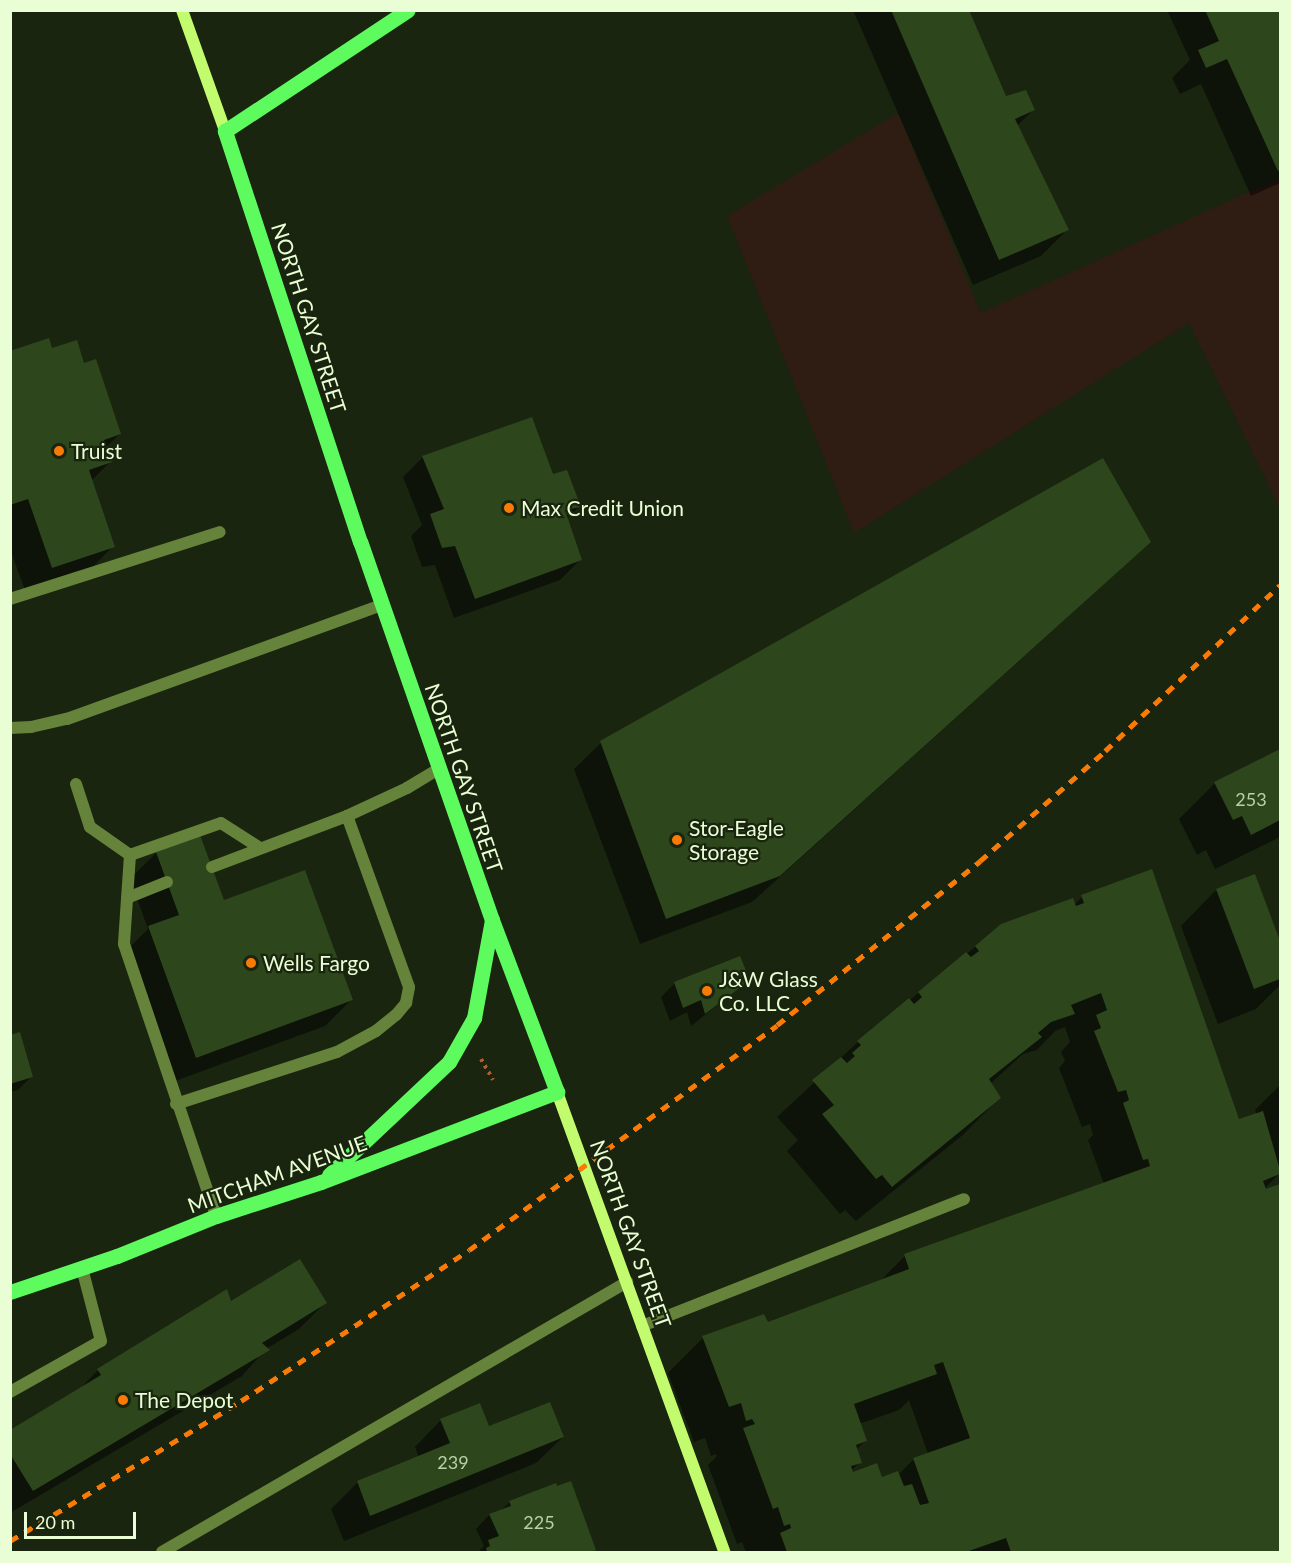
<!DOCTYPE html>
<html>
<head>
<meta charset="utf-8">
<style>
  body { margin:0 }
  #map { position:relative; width:1291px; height:1563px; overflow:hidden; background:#19250f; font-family:Lato,sans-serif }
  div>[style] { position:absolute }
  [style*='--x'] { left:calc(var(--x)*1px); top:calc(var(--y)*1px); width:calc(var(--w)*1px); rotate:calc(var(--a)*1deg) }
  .green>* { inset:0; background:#2f1c12 }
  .shadow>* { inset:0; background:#0007 }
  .building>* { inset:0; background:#2d461c }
  .path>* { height:4px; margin-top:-2px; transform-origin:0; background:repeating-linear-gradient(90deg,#b55c32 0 3px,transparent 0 7.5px) }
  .lane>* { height:12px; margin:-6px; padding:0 6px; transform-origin:6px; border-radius:6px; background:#65833b }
  .secondary>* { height:12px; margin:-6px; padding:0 6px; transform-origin:6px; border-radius:6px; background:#c2fc6e }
  .primary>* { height:15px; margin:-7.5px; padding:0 7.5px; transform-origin:7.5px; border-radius:7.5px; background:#5efb5f }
  .rail>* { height:4.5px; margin-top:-2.25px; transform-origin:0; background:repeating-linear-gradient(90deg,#f97b05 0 9px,transparent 0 17px) }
  .dots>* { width:16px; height:16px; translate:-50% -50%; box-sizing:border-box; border:3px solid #19250f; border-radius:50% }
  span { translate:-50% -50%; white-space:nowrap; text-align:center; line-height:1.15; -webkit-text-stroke:4.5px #19250f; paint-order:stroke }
  .number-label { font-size:18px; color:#bad0a6 }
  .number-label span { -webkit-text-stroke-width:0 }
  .street-label { font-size:21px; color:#e9fed4 }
  .poi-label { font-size:21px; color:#e9fed4 }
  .left { translate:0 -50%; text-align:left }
  .frame { position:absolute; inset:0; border:12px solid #e9fed4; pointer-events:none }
  .scale { position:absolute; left:24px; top:1512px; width:112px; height:27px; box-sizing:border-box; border:3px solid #e9fed4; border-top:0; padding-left:8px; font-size:18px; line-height:21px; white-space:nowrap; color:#e9fed4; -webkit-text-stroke:4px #19250f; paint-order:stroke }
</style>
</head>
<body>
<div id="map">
  <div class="green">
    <i style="clip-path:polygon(898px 113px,981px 313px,1280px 178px,1280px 508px,1189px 323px,854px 533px,727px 216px)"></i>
  </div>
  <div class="shadow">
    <i style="clip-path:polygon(853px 10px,968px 10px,1005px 98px,1033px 110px,1017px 126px,1067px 230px,1041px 256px,973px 285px)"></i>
    <i style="clip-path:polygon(1167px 10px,1280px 10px,1280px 183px,1251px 196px,1201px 84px,1180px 94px,1172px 78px,1190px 60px)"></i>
    <i style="clip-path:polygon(52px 350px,83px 365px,120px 434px,105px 448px,110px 462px,91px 481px,113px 546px,87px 573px,26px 593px,10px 549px,10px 352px)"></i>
    <i style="clip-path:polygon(423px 457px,552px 476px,579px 507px,566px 519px,580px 560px,560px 580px,454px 618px,435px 565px,422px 567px,411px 536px,422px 525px,403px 477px)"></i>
    <i style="clip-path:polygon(1122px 568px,752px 902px,640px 944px,574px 769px,601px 743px)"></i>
    <i style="clip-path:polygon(1280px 750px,1280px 837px,1215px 869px,1206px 850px,1197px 855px,1179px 819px,1215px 783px)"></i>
    <i style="clip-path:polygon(156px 853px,223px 902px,351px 1000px,325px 1026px,170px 1083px,123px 954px,148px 929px,130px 879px)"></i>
    <i style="clip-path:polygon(1254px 876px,1280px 945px,1280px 985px,1256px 1009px,1218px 1024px,1181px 926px,1216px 890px)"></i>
    <i style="clip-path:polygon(evenodd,1082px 897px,1238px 1121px,1257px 1115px,1255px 1110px,1280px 1085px,1280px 1178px,1279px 1174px,1261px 1192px,1280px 1185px,1280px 1552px,746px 1552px,742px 1542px,737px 1544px,708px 1465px,717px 1456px,716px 1454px,711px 1456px,705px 1438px,694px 1442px,668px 1373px,703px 1338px,767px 1324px,878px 1283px,905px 1256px,1104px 1184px,1088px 1140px,1093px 1135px,1090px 1124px,1082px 1127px,1059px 1068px,1065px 1061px,1061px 1052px,1070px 1042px,1065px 1027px,1055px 1031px,1037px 1050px,1023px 1054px,990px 1084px,999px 1098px,964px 1134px,856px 1221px,845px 1210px,840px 1214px,787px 1151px,798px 1140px,777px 1117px,858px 1042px,1002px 925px,1074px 905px,1082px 897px,909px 1400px,928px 1454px,914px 1459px,898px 1475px,881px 1479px,852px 1474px,851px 1471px,860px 1462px,856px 1450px,866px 1440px,859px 1424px,899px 1410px,909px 1400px)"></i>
    <i style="clip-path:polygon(749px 980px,691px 1026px,687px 1012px,670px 1021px,661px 997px,675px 983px)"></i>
    <i style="clip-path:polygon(10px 1036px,32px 1076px,18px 1090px,10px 1092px)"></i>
    <i style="clip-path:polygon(230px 1303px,325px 1303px,299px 1329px,266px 1349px,242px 1376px,10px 1513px,10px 1431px,78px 1391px,98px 1370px)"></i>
    <i style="clip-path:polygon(441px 1420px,563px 1437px,536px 1463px,344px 1541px,331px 1509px,357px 1483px,419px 1458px,415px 1447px)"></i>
    <i style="clip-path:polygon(510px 1502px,594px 1550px,591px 1552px,478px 1552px,484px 1546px,476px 1529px,489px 1515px,500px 1511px)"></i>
  </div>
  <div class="building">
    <i style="clip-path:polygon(891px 10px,969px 10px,1006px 96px,1026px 90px,1035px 110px,1015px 119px,1069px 230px,999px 260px)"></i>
    <i style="clip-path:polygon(1205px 10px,1280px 10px,1280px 170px,1278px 171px,1227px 59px,1206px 68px,1198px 50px,1219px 41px)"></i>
    <i style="clip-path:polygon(49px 338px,52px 348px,77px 340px,84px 363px,96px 359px,121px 434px,104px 440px,112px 462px,89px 470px,115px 547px,52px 568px,28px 499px,10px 505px,10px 351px)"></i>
    <i style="clip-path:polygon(532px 417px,553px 474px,567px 470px,581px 507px,565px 510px,582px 560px,475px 599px,455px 546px,442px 548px,430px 514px,444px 509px,422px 456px)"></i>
    <i style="clip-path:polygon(1103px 458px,1151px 542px,780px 876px,666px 919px,600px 741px)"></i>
    <i style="clip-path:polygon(1280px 749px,1280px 820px,1251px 835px,1242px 816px,1233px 820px,1214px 782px)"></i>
    <i style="clip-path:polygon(200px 835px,224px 900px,305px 870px,353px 1000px,196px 1058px,148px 926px,179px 915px,156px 852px)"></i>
    <i style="clip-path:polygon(evenodd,1152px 869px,1239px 1119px,1263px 1111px,1280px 1170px,1280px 1174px,1263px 1181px,1266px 1189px,1280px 1184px,1280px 1552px,1011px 1552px,1006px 1538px,966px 1552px,787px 1552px,780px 1533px,791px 1528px,790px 1524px,784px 1526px,778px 1507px,773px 1509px,743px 1428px,755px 1424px,752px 1419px,746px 1421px,741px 1403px,729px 1407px,702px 1336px,764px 1314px,768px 1322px,909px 1269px,904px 1254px,1150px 1166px,1148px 1159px,1143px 1160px,1123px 1103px,1129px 1100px,1126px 1090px,1118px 1092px,1094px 1031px,1101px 1028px,1096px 1015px,1107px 1010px,1101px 993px,1071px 1005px,1075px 1014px,1051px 1022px,1038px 1033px,1042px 1037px,989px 1079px,1001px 1098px,892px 1187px,882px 1175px,876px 1179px,822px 1114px,834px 1105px,812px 1080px,841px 1057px,847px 1063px,855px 1056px,852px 1053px,861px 1045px,857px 1041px,909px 998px,914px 1004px,922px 997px,918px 992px,966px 952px,971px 957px,979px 951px,975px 946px,1001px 924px,1073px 898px,1076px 906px,1084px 903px,1081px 895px,1152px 869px,943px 1362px,970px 1438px,913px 1458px,929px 1503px,920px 1505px,912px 1484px,904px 1486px,898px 1471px,882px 1477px,877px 1463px,853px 1472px,851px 1466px,862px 1463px,856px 1445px,867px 1441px,854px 1404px,937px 1374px,934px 1365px,943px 1362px)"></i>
    <i style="clip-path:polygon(1255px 874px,1280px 941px,1280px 979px,1254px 989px,1216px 889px)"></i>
    <i style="clip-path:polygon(740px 956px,750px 980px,705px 1014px,701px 1000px,683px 1008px,674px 982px)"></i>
    <i style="clip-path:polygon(20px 1032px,33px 1077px,10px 1084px,10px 1035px)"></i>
    <i style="clip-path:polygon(300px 1259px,327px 1303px,262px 1343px,270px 1350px,33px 1491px,10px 1454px,10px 1430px,101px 1375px,97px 1369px,227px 1289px,231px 1301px)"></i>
    <i style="clip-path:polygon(550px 1402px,564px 1437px,370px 1516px,357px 1481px,450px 1443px,440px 1419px,480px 1403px,489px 1426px)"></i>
    <i style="clip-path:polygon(571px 1481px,596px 1550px,590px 1552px,487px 1552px,486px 1548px,490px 1546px,488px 1540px,499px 1536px,489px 1514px,511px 1506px,509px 1501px,556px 1483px,557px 1486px)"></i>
  </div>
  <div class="path">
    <i style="--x:481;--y:1059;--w:24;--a:60"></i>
  </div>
  <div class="lane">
    <i style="--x:10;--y:599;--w:220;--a:-17.7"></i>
    <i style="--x:10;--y:728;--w:21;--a:-3"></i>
    <i style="--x:31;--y:727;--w:37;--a:-13"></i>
    <i style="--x:67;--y:719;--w:335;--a:-19.9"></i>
    <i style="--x:76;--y:784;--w:45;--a:72"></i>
    <i style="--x:90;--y:827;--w:49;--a:35"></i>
    <i style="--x:130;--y:855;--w:89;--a:93.9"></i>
    <i style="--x:124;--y:944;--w:287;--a:71.3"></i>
    <i style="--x:130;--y:855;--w:96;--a:-19.4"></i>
    <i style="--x:221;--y:823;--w:46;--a:32.7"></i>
    <i style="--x:212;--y:867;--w:144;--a:-20.7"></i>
    <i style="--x:347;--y:816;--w:66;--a:-25"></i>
    <i style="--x:407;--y:788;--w:37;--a:-31"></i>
    <i style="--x:127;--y:898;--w:43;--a:-21.8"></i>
    <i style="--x:176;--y:1104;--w:169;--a:-17.9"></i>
    <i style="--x:337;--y:1052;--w:44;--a:-28.3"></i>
    <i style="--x:376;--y:1031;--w:26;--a:-39"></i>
    <i style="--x:396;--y:1015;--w:16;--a:-50"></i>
    <i style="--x:406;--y:1003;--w:16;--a:-79"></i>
    <i style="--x:409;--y:987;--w:182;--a:-109.9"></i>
    <i style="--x:642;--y:1326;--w:346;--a:-21.5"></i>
    <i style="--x:10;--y:1392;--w:104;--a:-29.3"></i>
    <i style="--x:101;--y:1341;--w:75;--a:-104.6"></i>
    <i style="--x:162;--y:1552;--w:538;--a:-30.14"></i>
  </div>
  <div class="secondary">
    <i style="--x:182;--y:10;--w:128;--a:70.4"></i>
    <i style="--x:557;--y:1092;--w:489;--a:70"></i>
  </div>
  <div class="primary">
    <i style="--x:329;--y:1175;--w:165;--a:-43.3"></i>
    <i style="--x:449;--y:1062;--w:51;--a:-60.4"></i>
    <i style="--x:474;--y:1018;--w:100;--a:-79.6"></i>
    <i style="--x:10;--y:1292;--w:113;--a:-18.6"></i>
    <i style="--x:117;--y:1256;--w:107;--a:-22"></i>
    <i style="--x:216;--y:1216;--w:110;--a:-17.9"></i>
    <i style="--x:321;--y:1182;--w:253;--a:-20.9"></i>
    <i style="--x:557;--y:1092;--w:184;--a:-110.7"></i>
    <i style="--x:492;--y:920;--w:400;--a:-109.2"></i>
    <i style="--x:360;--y:542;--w:433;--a:-108.2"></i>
    <i style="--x:225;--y:131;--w:219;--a:-33.5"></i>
  </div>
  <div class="rail">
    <i style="--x:10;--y:1541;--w:270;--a:-31.2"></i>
    <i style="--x:241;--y:1401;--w:273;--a:-33.5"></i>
    <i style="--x:469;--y:1250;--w:381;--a:-36.1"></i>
    <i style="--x:777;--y:1025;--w:261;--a:-38.9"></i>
    <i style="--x:980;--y:861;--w:167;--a:-41.3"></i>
    <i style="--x:1105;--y:751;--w:241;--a:-43.5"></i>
  </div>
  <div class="dots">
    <i style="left:59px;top:451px;background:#f97b05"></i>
    <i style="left:509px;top:508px;background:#f97b05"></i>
    <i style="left:677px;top:840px;background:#f97b05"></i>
    <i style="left:251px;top:963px;background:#f97b05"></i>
    <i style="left:707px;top:991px;background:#f97b05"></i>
    <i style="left:123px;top:1400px;background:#f97b05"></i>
  </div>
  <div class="number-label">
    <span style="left:1251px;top:799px">253</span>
    <span style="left:453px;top:1462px">239</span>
    <span style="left:539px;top:1522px">225</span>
  </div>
  <div class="street-label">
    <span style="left:309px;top:318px;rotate:72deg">NORTH GAY STREET</span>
    <span style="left:464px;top:778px;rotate:71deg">NORTH GAY STREET</span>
    <span style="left:277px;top:1174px;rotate:-20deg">MITCHAM AVENUE</span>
    <span style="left:631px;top:1234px;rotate:70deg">NORTH GAY STREET</span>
  </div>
  <div class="poi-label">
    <span class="left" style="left:71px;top:451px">Truist</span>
    <span class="left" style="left:521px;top:508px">Max Credit Union</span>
    <span class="left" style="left:689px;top:840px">Stor-Eagle<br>Storage</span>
    <span class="left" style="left:263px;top:963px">Wells Fargo</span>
    <span class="left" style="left:719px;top:991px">J&amp;W Glass<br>Co. LLC</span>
    <span class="left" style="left:135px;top:1400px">The Depot</span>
  </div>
  <div class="frame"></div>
  <div class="scale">20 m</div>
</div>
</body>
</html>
